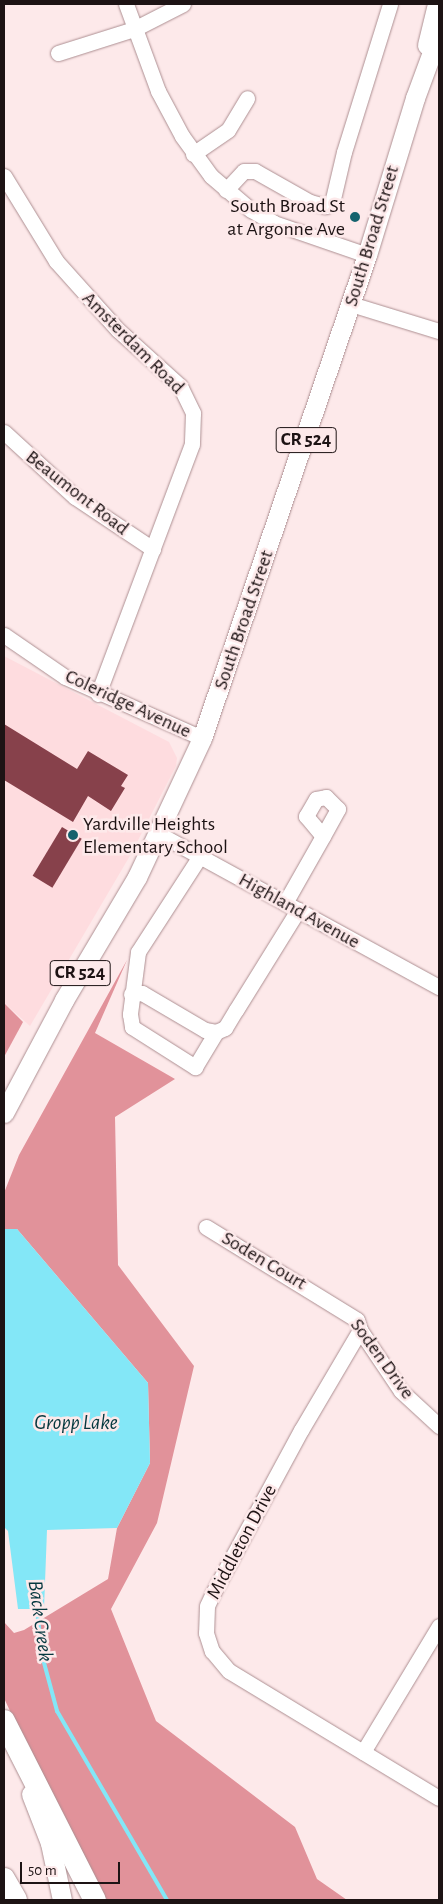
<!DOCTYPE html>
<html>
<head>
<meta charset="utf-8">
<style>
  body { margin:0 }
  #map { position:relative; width:443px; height:1904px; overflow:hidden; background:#fde9ea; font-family:"Alegreya Sans",sans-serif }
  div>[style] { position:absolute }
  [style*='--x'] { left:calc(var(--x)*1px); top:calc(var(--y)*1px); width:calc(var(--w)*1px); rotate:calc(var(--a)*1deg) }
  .built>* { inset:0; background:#fedcdf }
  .forest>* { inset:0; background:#e1929a }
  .water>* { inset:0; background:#83e7f7 }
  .stream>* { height:4px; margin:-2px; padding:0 2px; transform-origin:2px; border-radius:2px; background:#83e7f7 }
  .building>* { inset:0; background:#87414b; transform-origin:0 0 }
  .roads { filter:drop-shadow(0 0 1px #ad8f92) drop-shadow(0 0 1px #ad8f92) }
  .minor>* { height:15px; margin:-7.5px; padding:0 7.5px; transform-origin:7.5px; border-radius:7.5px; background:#fff }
  .major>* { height:19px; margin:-9.5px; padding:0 9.5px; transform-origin:9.5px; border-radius:9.5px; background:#fff }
  .highway>* { height:22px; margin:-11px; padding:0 11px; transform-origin:11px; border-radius:11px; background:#fff }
  .dots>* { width:14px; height:14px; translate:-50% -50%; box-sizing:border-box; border:2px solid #fde9ea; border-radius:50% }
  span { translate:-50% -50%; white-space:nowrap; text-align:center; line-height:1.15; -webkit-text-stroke:5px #fde9ea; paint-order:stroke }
  .shield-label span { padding:1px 4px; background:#fde9ea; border:1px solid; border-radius:4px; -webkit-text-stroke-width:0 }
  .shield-label { font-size:19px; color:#1d1314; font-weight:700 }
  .poi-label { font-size:20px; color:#1d1314 }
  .right { translate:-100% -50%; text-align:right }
  .left { translate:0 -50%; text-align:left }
  .street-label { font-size:20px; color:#1d1314 }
  .water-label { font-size:21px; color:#06383f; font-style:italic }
  .frame { position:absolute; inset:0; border:5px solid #1d1314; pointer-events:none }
  .scale { position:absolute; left:20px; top:1862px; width:100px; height:22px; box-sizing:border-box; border:2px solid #1d1314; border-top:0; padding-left:6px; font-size:15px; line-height:18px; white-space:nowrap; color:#1d1314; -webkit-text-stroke:4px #fde9ea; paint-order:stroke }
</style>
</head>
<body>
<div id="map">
  <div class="built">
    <i style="clip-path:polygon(4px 656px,169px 742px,177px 758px,176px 766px,131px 854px,30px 1026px,4px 1003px)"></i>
  </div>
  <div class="forest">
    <i style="clip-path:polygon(127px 960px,95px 1033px,175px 1079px,115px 1117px,118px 1265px,194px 1366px,157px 1523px,111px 1609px,156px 1721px,295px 1827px,317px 1879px,347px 1900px,107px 1900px,49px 1796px,4px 1698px,4px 1622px,14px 1633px,24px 1630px,108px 1579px,117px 1528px,150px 1463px,148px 1383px,17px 1229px,4px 1229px,4px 1193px,19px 1155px)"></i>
    <i style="clip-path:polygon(4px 1003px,23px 1022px,4px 1057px)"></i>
  </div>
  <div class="water">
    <i style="clip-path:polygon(4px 1229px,17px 1229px,148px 1383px,150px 1463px,117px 1528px,47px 1530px,44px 1609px,18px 1609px,8px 1531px,4px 1527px)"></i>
  </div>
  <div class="stream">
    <i style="--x:36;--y:1604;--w:55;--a:82.7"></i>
    <i style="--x:43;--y:1659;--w:54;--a:74.9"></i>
    <i style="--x:57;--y:1711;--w:219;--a:59.8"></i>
  </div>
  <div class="building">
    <i style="clip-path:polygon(4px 724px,77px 769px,88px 751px,128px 775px,121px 786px,125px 788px,111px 811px,88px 796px,73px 822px,4px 780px)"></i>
    <i style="left:62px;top:827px;width:23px;height:57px;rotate:31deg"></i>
  </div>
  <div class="roads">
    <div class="minor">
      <i style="--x:126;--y:4;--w:93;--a:69.8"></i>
      <i style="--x:158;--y:91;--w:51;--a:61.9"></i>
      <i style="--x:182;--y:136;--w:49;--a:54.1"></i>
      <i style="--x:211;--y:176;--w:52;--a:40.4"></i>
      <i style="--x:251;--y:210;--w:26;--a:29"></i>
      <i style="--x:274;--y:223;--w:98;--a:19"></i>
      <i style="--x:58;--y:53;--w:80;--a:-17.5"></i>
      <i style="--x:134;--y:29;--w:55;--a:-27"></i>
      <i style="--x:193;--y:154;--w:42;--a:-34.4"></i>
      <i style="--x:228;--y:130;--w:37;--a:-59"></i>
      <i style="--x:4;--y:176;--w:100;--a:58.5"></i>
      <i style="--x:56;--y:261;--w:93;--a:48.1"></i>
      <i style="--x:118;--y:330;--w:84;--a:42.1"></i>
      <i style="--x:180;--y:386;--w:30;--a:64"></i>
      <i style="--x:193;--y:413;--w:31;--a:92"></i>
      <i style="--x:192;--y:444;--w:267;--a:110.6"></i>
      <i style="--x:226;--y:190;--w:26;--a:-47"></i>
      <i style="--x:244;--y:171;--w:11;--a:0"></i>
      <i style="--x:255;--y:171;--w:63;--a:29.4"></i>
      <i style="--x:310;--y:202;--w:16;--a:15"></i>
      <i style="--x:325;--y:206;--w:8;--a:-23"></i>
      <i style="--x:332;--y:203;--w:52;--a:-76.8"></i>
      <i style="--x:344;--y:152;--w:155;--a:-72.7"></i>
      <i style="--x:351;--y:304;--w:92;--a:17.1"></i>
      <i style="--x:4;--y:432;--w:96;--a:42.5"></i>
      <i style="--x:75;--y:497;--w:94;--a:33.7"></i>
      <i style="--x:4;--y:635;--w:74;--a:34.5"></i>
      <i style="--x:65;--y:677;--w:150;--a:24"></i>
      <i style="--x:159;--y:834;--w:319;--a:28.7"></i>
      <i style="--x:200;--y:856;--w:114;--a:122.9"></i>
      <i style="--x:138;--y:952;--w:63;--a:97.4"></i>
      <i style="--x:130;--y:1014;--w:13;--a:81"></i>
      <i style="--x:132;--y:1027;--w:75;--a:32.4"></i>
      <i style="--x:195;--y:1067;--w:41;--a:-59"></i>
      <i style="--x:216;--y:1032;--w:10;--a:-24"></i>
      <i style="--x:225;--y:1028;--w:21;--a:-59"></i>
      <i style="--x:236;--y:1010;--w:118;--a:-58.2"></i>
      <i style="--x:285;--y:903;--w:77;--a:-60.4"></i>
      <i style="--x:323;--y:836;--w:31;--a:-61"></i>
      <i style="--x:338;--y:809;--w:17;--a:-135"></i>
      <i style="--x:326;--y:797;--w:10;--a:169"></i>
      <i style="--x:316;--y:799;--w:20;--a:120"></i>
      <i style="--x:306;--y:816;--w:26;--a:50"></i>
      <i style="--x:131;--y:994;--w:11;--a:-5"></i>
      <i style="--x:142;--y:993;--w:73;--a:30.4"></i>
      <i style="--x:205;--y:1030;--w:11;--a:10"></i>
      <i style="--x:206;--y:1227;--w:177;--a:31.6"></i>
      <i style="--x:357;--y:1320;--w:10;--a:73"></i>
      <i style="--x:360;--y:1330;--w:73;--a:56.1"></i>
      <i style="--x:401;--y:1391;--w:52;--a:42.6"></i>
      <i style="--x:360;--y:1330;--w:116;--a:120.5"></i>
      <i style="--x:301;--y:1430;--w:185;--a:118.4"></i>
      <i style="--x:213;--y:1593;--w:14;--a:115"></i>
      <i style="--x:207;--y:1606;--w:27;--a:92"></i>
      <i style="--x:206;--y:1633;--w:19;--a:72"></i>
      <i style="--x:212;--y:1651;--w:26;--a:50"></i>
      <i style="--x:229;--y:1671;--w:245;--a:31.2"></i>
      <i style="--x:363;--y:1752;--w:147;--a:-58.9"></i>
    </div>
    <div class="major">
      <i style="--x:427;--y:45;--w:42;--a:-76.3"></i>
      <i style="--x:4;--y:1113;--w:128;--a:-62"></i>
      <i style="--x:64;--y:1000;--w:143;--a:-59.3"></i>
      <i style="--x:137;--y:877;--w:153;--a:-64.9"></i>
      <i style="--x:202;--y:738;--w:510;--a:-71.14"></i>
      <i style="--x:367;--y:255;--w:164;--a:-73"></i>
      <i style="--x:415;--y:98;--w:69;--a:-69.7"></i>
      <i style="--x:31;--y:1794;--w:53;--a:68.8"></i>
      <i style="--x:50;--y:1843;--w:58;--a:78.1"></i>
    </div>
    <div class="highway">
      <i style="--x:4;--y:1721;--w:201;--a:63.1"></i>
      <i style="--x:4;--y:1879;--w:24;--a:60"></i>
    </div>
  </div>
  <div class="dots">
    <i style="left:355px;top:217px;background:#15626d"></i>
    <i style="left:73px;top:835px;background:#15626d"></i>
  </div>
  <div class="shield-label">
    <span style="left:306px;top:440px">CR 524</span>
    <span style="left:80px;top:973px">CR 524</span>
  </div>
  <div class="poi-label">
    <span class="right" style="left:345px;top:218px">South Broad St<br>at Argonne Ave</span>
    <span class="left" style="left:83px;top:836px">Yardville Heights<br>Elementary School</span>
  </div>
  <div class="street-label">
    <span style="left:372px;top:236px;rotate:-73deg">South Broad Street</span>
    <span style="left:133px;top:343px;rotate:45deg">Amsterdam Road</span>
    <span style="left:77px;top:493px;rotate:38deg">Beaumont Road</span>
    <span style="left:244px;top:620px;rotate:-71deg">South Broad Street</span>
    <span style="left:128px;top:704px;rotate:25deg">Coleridge Avenue</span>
    <span style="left:299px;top:911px;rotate:29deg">Highland Avenue</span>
    <span style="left:264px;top:1261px;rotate:31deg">Soden Court</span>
    <span style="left:382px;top:1359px;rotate:54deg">Soden Drive</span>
    <span style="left:242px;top:1542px;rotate:-62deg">Middleton Drive</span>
  </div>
  <div class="water-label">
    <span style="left:76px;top:1423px">Gropp Lake</span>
    <span style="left:40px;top:1621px;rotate:82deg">Back Creek</span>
  </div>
  <div class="frame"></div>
  <div class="scale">50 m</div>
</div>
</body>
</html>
